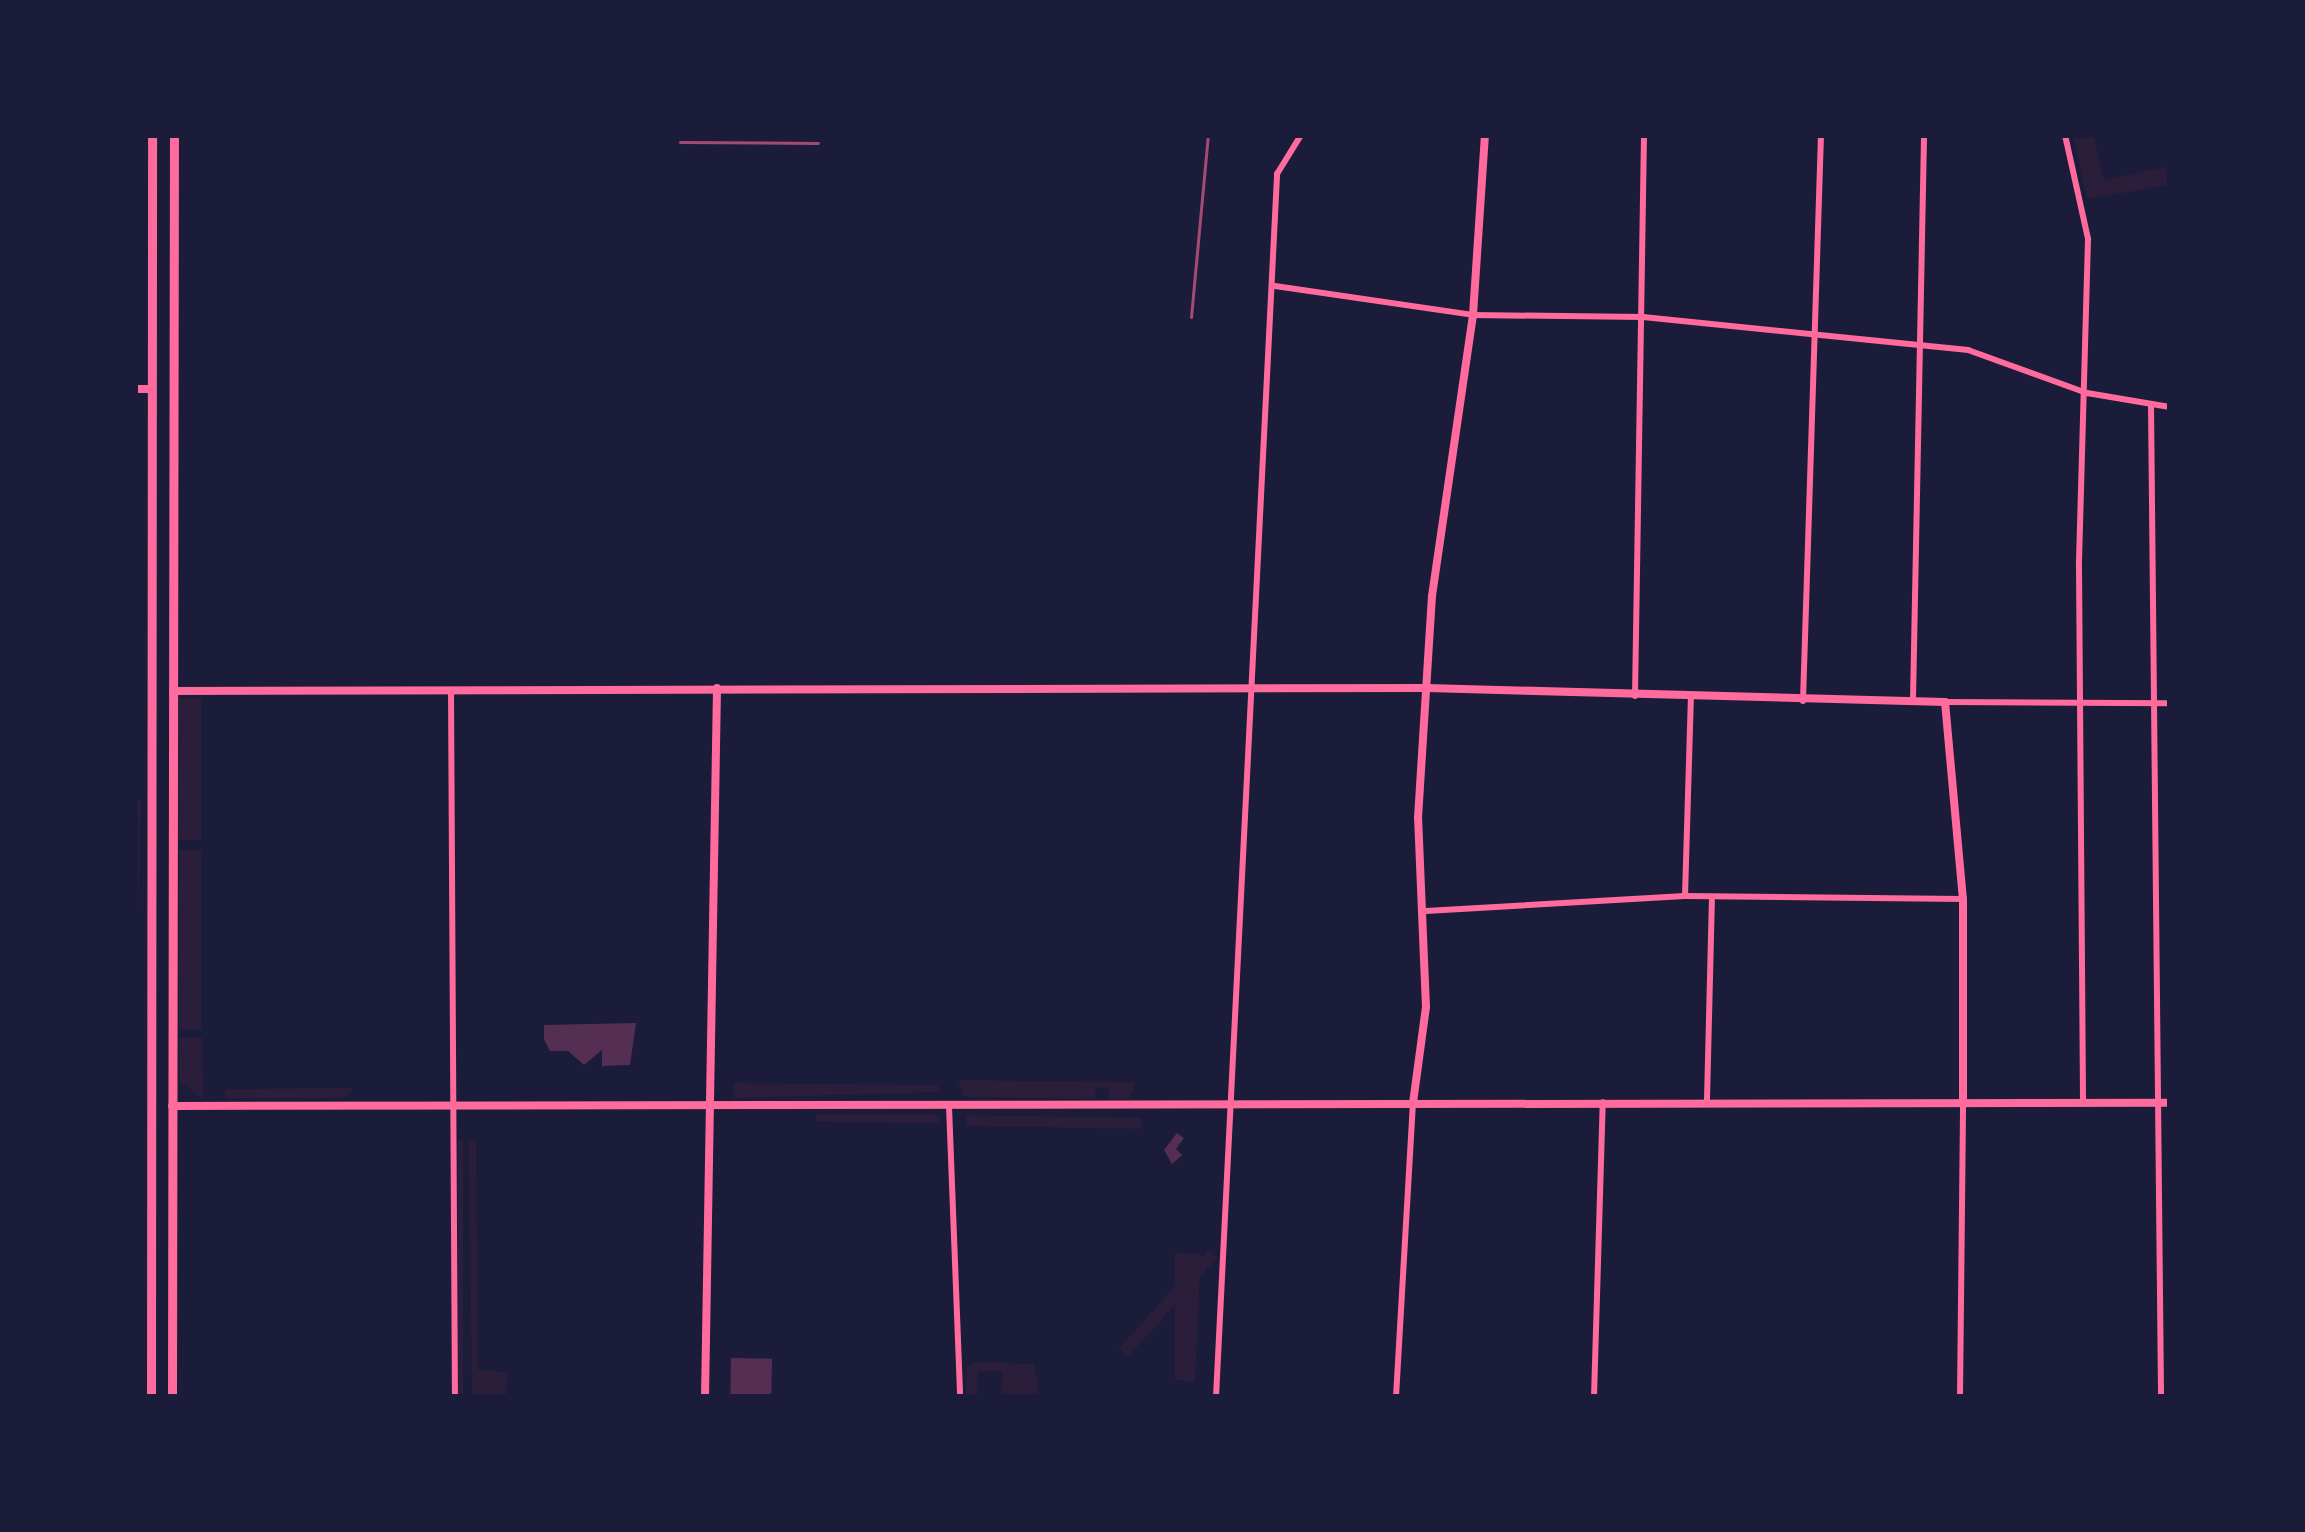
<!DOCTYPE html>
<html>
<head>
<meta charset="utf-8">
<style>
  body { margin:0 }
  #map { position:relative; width:2305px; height:1532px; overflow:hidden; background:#1b1b3a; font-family:"DejaVu Sans",sans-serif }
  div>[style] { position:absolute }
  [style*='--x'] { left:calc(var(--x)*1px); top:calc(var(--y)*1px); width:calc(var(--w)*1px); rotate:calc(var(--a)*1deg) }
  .green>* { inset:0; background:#2a1e3b; transform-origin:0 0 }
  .building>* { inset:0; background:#542f53; transform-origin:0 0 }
  .minor>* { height:6px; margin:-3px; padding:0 3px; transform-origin:3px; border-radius:3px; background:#ff6b9d }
  .tertiary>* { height:8px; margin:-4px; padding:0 4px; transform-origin:4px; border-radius:4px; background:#ff6b9d }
  .primary>* { height:9px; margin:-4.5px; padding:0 4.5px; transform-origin:4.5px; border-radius:4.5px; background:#ff6b9d }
  .rail>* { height:3px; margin:-1.5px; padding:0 1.5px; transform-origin:1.5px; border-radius:1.5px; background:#a44b75 }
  span { translate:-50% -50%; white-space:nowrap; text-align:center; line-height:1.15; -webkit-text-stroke:9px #1b1b3a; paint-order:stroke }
  .frame { position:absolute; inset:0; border:138px solid #1b1b3a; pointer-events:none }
</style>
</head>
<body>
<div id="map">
  <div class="green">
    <i style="clip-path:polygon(2073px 135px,2093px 135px,2104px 180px,2170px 166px,2170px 185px,2087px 199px)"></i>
    <i style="left:201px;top:698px;width:142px;height:26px;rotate:90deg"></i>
    <i style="clip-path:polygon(135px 801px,141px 801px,135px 1045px)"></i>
    <i style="left:179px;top:850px;width:22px;height:179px"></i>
    <i style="clip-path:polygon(179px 1038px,202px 1038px,203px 1099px,179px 1081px)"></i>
    <i style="clip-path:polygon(958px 1080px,1134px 1082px,1133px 1090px,1129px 1099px,1109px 1099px,1109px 1088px,1096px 1087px,1095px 1099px,964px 1097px)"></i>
    <i style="clip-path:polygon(734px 1083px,937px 1085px,941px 1092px,734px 1098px)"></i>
    <i style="clip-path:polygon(226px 1089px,351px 1088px,352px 1090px,344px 1098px,226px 1098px)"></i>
    <i style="clip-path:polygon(816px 1114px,934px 1114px,944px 1123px,816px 1122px)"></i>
    <i style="left:966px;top:1115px;width:175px;height:11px;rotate:1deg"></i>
    <i style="left:458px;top:1140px;width:5px;height:256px"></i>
    <i style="clip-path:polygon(469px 1140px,476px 1140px,478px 1370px,507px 1372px,506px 1397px,472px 1397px)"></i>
    <i style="left:1208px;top:1250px;width:12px;height:133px;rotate:42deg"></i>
    <i style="clip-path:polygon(1175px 1253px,1201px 1254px,1195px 1382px,1175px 1380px)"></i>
    <i style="clip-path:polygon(975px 1362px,1034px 1364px,1040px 1397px,1001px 1397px,1002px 1371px,978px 1371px,977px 1397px,966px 1397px,967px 1367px)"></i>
  </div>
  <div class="building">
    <i style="clip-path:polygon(636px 1023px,630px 1065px,602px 1066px,602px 1050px,584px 1065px,568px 1051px,550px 1051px,544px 1039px,544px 1025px)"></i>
    <i style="clip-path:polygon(1177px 1133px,1184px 1138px,1176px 1149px,1182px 1155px,1172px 1164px,1164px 1150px)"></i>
    <i style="left:731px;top:1358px;width:41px;height:39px;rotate:1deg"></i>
  </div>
  <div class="minor">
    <i style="--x:2065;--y:135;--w:107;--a:77.5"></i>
    <i style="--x:2088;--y:239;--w:327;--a:91.6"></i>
    <i style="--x:2079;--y:566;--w:536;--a:89.57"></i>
    <i style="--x:1275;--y:286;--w:200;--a:8.3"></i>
    <i style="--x:1473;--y:315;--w:170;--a:0.7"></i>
    <i style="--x:1643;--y:317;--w:327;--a:5.8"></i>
    <i style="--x:1968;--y:350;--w:127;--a:19.9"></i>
    <i style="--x:2087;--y:393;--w:84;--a:9.6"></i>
    <i style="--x:2151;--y:405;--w:992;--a:89.42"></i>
    <i style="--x:451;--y:690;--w:707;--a:89.68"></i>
    <i style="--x:1635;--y:696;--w:561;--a:-89.08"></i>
    <i style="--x:1913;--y:700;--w:565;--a:-88.88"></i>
    <i style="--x:1803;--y:701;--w:566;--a:-88.18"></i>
    <i style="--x:1945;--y:702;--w:225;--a:0.3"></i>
    <i style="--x:1685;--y:896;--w:198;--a:-88.3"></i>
    <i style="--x:1426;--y:911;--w:259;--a:-3.3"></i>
    <i style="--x:1685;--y:896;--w:278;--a:0.6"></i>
    <i style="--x:1707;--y:1100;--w:199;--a:-88.6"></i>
    <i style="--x:949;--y:1106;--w:291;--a:87.8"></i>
    <i style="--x:1216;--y:1397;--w:1225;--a:-87.14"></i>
    <i style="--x:1277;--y:174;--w:46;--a:-58.4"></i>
    <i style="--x:1396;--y:1397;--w:294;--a:-86.7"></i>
    <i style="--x:1594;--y:1397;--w:295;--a:-88.3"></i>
    <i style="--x:1960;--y:1397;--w:294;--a:-89.4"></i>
  </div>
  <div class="tertiary">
    <i style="--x:135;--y:389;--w:17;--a:0"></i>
    <i style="--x:173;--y:691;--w:1254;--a:-0.14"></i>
    <i style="--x:1427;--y:688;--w:518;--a:1.55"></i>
    <i style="--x:1945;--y:702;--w:198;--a:84.8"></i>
    <i style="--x:1963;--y:899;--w:204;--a:90"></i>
    <i style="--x:1413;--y:1103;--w:97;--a:-82.3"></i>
    <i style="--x:1426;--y:1007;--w:189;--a:-92.4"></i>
    <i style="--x:1418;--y:818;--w:222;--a:-86.4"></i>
    <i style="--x:1432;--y:596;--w:284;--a:-81.7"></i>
    <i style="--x:1473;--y:315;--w:180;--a:-86.2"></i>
    <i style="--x:172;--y:1106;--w:1998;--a:-0.09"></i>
    <i style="--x:705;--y:1397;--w:709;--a:-89.03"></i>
  </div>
  <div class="primary">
    <i style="--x:151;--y:1397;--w:1262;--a:-89.95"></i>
    <i style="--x:172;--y:1397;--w:1262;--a:-89.91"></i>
  </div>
  <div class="rail">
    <i style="--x:680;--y:142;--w:138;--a:0.4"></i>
    <i style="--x:1191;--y:317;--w:183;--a:-84.7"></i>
  </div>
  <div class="frame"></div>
</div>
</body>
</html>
